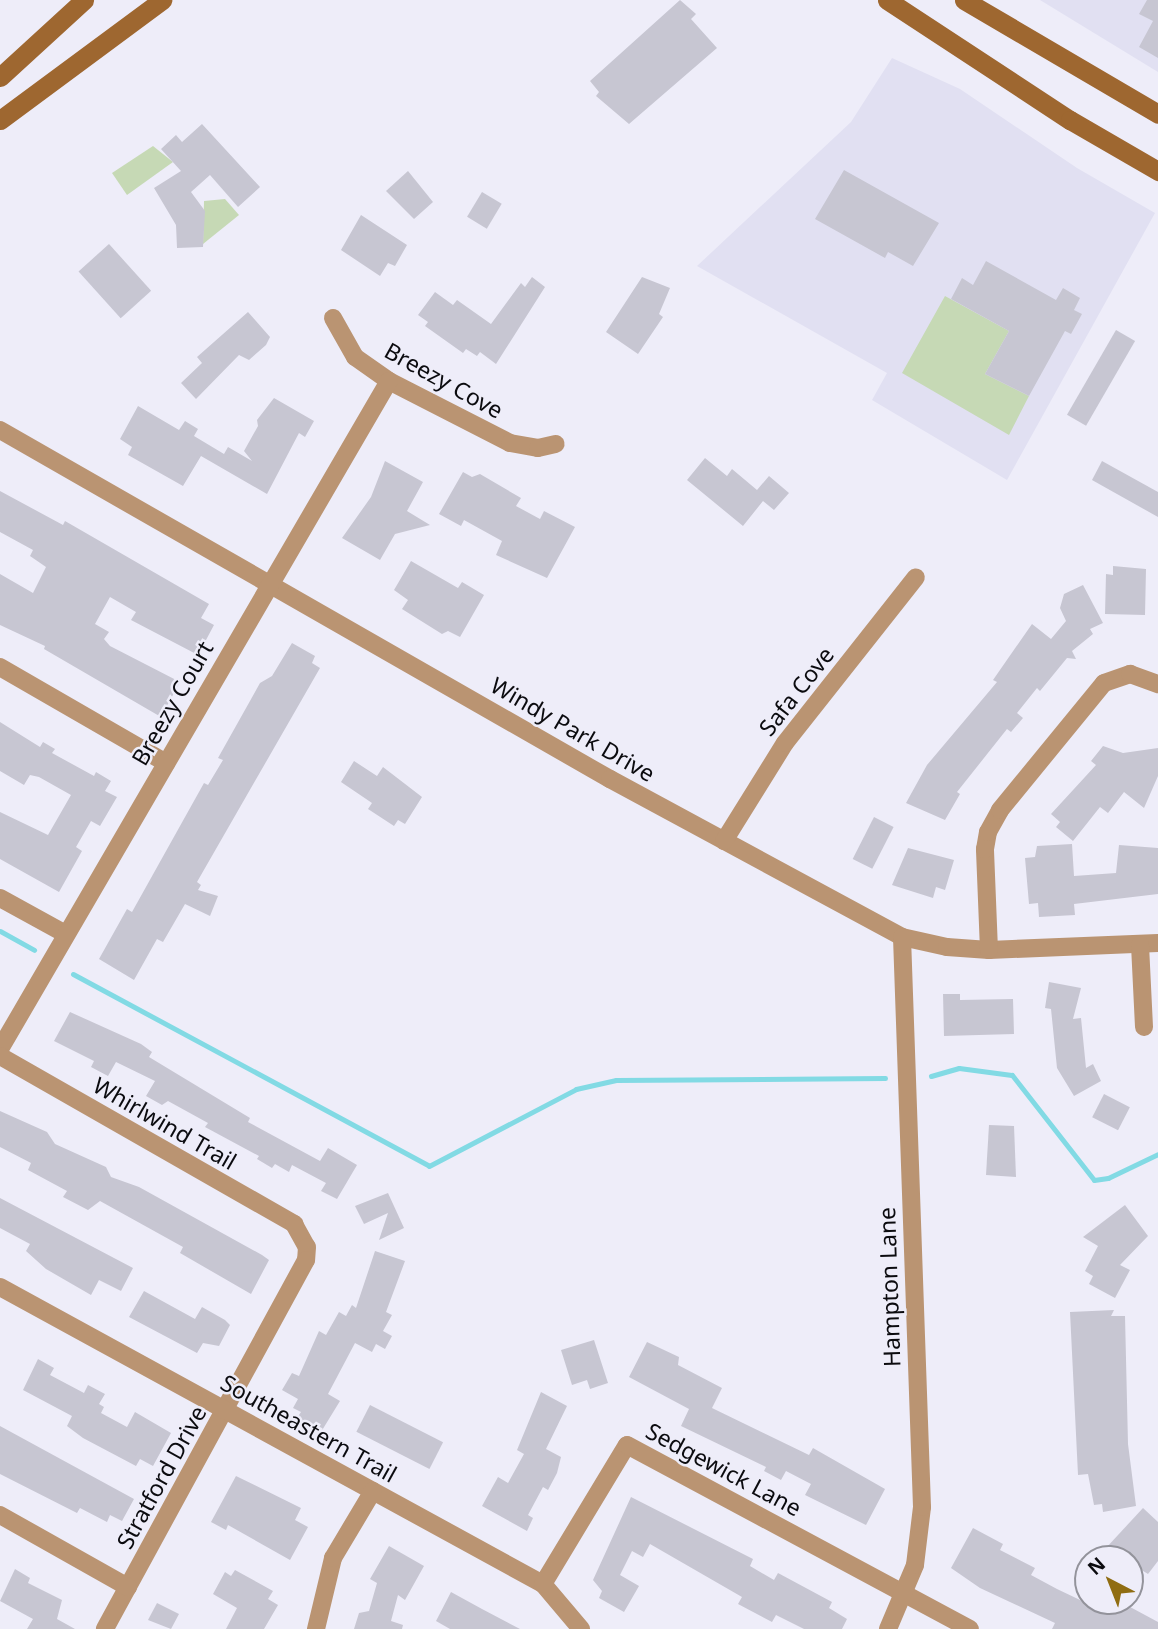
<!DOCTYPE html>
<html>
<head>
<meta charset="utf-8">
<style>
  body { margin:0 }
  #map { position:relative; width:1158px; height:1629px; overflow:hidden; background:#eeedf9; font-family:"Noto Sans",sans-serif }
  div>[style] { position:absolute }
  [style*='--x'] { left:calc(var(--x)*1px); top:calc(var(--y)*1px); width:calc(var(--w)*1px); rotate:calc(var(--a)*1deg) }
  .built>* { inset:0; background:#e1e0f2 }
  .green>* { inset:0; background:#c6d9b5 }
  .stream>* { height:5px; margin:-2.5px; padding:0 2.5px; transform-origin:2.5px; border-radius:2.5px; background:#82dae4 }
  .building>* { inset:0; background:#c7c6d2; transform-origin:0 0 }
  .minor>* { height:18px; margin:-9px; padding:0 9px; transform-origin:9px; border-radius:9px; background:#ba9472 }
  .secondary>* { height:19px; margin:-9.5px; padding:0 9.5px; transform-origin:9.5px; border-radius:9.5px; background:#9e6730 }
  span { translate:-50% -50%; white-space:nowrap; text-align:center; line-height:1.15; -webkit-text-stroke:5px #eeedf9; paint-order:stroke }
  .street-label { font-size:23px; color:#0b0b0f }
  .north { position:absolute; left:1074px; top:1545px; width:70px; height:70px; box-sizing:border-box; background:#eeedf9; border:2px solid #93939b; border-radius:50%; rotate:318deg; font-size:19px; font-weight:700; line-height:28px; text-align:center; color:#0b0b0f }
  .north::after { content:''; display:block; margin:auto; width:24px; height:32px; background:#906d12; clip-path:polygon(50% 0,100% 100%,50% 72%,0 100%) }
</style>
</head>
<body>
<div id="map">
  <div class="built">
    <i style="clip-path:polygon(1040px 0,1158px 0,1158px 72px)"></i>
    <i style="clip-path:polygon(892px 58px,960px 89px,1077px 168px,1155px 213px,1007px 480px,872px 400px,887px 373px,697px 266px,851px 122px)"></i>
  </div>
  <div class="green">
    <i style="clip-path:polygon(153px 146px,173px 162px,127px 195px,112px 173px)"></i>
    <i style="clip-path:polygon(225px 199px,239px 215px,203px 244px,204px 201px)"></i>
    <i style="clip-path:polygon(945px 296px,1009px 331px,985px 374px,1029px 396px,1009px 435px,902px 373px)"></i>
  </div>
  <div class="stream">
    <i style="--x:0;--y:931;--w:39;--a:29"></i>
    <i style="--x:73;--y:974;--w:404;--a:28.3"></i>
    <i style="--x:429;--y:1166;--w:166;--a:-27.6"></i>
    <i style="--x:576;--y:1089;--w:41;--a:-12.7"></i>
    <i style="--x:616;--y:1080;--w:269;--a:-0.4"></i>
    <i style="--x:931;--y:1076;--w:29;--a:-16"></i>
    <i style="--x:959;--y:1068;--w:53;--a:7.5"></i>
    <i style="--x:1012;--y:1075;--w:133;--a:52"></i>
    <i style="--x:1094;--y:1180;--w:14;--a:-8"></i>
    <i style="--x:1108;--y:1178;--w:55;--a:-25.6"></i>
  </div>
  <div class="building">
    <i style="clip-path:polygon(680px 0,696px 14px,691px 19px,717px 48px,629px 124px,596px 96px,599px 92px,590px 81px)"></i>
    <i style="clip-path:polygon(1147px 0,1158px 0,1158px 58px,1139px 47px,1153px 21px,1139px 14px)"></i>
    <i style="clip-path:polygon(202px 124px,260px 187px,238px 207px,210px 175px,191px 192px,205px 211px,203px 247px,177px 248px,176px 225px,154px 188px,181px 171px,161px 149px,176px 135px,182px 142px)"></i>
    <i style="clip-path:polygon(844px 170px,939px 223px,913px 266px,888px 252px,885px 258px,815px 219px)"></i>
    <i style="clip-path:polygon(408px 171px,433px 202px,414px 219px,386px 191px)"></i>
    <i style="left:482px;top:192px;width:23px;height:29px;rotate:31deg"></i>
    <i style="clip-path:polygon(361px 215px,407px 245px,395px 266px,388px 263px,380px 276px,341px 250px)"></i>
    <i style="left:109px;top:244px;width:63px;height:41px;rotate:48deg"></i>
    <i style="clip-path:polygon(986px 261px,1056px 300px,1063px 288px,1080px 298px,1074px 310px,1082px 314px,1071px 334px,1065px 331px,1029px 396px,985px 374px,1009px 331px,951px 299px,962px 278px,973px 285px)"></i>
    <i style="clip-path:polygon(532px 277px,545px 287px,496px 364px,480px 352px,477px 356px,466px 349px,463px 353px,425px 326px,428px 322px,418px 315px,435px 292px,453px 305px,457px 300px,491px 324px,521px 283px,525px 287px)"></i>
    <i style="clip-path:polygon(642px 277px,670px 288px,659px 314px,663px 317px,638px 354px,606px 332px)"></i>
    <i style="clip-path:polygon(248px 312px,270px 337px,266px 345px,249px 360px,239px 355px,196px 399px,181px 383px,202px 363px,197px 357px)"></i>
    <i style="left:1116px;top:330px;width:22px;height:98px;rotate:30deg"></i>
    <i style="clip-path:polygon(274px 398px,314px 421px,305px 437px,299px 433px,267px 494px,201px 456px,183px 486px,128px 455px,132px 447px,120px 439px,138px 406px,179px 430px,185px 421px,198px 429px,194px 436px,224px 454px,228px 447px,252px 461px,244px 451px,258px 426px,257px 420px)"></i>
    <i style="clip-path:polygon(705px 458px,727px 476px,732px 469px,757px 490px,769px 476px,789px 493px,774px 510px,763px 501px,743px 526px,687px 480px)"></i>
    <i style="clip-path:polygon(385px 461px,423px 482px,407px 511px,430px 525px,395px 534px,380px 560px,342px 538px,371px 497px)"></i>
    <i style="clip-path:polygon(1102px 461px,1158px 492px,1158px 517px,1092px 480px)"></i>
    <i style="clip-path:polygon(463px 472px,472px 477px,480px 474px,521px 498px,516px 506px,540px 519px,544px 511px,575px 527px,547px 578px,496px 555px,502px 541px,464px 520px,461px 526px,439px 514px)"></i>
    <i style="clip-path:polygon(0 491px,63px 525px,65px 521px,209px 604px,201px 618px,214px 625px,198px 655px,131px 620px,136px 612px,110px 597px,95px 624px,109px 632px,104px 639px,110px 646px,180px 682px,161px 717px,44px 649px,45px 646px,0 625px,0 574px,33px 593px,46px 567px,30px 556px,33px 550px,0 532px)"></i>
    <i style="clip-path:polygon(411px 561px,458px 588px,462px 582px,484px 595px,460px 637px,448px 631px,442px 634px,402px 609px,408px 600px,394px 590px)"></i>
    <i style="clip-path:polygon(1113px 566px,1146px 569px,1145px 615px,1105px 614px,1106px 574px,1113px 575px)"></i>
    <i style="clip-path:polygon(1083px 585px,1103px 623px,1090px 629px,1093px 634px,1072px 651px,1076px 659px,1067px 658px,1040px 691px,1037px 688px,1017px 713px,1023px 718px,1011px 732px,1007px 729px,957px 792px,960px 794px,945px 820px,906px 803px,927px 765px,997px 682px,993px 680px,1032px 624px,1051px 639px,1066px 621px,1060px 608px,1064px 594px)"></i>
    <i style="clip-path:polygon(292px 643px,315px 656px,312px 663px,320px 668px,197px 882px,201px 885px,198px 890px,218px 896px,210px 916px,185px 904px,163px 942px,157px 939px,134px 980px,99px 959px,127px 909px,132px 912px,204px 783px,208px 785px,223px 760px,218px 758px,260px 683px,272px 676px)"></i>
    <i style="clip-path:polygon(0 722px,40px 747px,43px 742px,55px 749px,52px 753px,94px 776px,96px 772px,111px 781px,105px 791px,117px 797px,100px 826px,91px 821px,76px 847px,82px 851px,59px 892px,0 859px,0 812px,48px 835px,71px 795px,39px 777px,30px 775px,24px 785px,0 771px)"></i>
    <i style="clip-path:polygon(1103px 746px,1123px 753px,1158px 748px,1158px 776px,1144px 808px,1124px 792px,1108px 813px,1100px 807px,1073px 841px,1056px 827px,1060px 822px,1051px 814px,1096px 765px,1091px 761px)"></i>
    <i style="clip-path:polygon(354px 761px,377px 776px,383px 767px,422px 797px,405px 824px,398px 820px,394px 826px,368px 809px,372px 803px,341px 782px)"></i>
    <i style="left:874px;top:817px;width:22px;height:47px;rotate:27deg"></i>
    <i style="clip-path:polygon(1072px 844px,1074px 876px,1116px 873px,1119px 845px,1158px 848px,1158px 894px,1074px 904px,1075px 915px,1039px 917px,1038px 903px,1029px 904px,1025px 858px,1035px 857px,1037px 846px)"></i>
    <i style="clip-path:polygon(908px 848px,954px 860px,945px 890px,936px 887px,933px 898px,892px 885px)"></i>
    <i style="clip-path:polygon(1049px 982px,1081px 988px,1073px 1019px,1081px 1018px,1086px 1068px,1093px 1064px,1101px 1081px,1074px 1096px,1057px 1068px,1051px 1009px,1045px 1008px)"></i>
    <i style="clip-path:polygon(943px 994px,960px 994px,960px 1000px,1013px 999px,1014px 1034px,944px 1036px)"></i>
    <i style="clip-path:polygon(70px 1012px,141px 1044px,152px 1052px,149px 1057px,250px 1118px,248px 1122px,320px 1161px,328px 1148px,357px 1165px,337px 1199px,321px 1191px,326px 1183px,292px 1165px,289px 1172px,275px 1164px,272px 1168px,257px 1159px,259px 1156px,205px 1127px,208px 1123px,168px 1101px,162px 1105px,146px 1096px,155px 1081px,116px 1062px,108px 1076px,91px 1067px,94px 1061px,54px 1041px)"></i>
    <i style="left:1104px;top:1094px;width:29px;height:26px;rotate:27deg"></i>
    <i style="clip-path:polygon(0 1111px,47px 1132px,55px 1144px,106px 1167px,111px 1177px,139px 1187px,262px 1255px,269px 1260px,251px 1294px,180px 1253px,183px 1247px,100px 1201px,88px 1210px,63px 1197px,67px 1191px,28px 1170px,31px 1163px,0 1147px)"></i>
    <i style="clip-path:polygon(989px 1125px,1014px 1126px,1016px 1177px,986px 1175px)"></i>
    <i style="clip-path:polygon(388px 1193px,404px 1228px,379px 1240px,388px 1213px,364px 1224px,355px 1206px)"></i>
    <i style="clip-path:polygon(0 1198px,133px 1268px,121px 1291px,99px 1280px,91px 1295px,46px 1269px,26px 1251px,30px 1244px,0 1228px)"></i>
    <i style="clip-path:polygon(1125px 1205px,1148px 1236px,1120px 1265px,1130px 1270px,1115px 1298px,1089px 1284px,1093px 1276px,1085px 1271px,1098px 1246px,1083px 1237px)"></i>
    <i style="clip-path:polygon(375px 1251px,405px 1261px,386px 1312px,392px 1315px,383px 1331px,392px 1336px,385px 1349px,376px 1344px,372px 1352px,355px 1343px,328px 1394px,340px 1401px,321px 1432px,297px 1418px,301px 1412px,293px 1408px,298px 1399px,282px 1390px,292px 1373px,299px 1376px,319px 1331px,326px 1335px,339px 1312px,346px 1316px,352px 1305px,356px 1308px)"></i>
    <i style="clip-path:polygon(144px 1291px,195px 1319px,202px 1307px,225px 1320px,230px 1325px,219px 1346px,203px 1343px,197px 1353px,129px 1317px)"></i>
    <i style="clip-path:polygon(1114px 1310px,1111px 1316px,1125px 1316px,1128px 1444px,1136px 1506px,1103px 1512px,1102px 1504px,1094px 1505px,1088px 1474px,1078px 1475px,1070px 1312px)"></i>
    <i style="clip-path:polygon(594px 1340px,608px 1383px,590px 1389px,587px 1380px,572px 1385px,561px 1350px)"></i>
    <i style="clip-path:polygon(647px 1342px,679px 1357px,678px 1365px,722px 1388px,712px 1408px,809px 1455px,813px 1448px,885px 1489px,866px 1525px,805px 1495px,811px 1484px,786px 1471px,781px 1480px,764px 1471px,766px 1467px,681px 1426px,689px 1409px,629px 1377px)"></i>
    <i style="clip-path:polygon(38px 1359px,54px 1368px,50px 1375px,84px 1393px,88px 1385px,105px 1394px,99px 1404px,104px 1407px,101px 1413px,127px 1427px,135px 1412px,171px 1433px,153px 1466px,140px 1459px,136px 1466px,83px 1438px,67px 1426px,72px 1416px,23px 1390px)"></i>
    <i style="clip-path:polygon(541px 1392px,567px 1406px,546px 1449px,561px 1457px,557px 1473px,548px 1490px,543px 1487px,528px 1515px,533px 1518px,527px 1531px,482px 1506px,498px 1477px,508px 1483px,524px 1454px,517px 1450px)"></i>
    <i style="left:370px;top:1405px;width:82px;height:30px;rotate:27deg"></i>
    <i style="clip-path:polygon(0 1426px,134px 1499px,122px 1521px,110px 1515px,107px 1522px,80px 1508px,77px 1513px,0 1474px)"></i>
    <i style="clip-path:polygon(236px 1476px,301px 1508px,295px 1520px,308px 1527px,290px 1560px,228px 1525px,226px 1530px,211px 1522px)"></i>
    <i style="clip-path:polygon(631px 1497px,753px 1559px,750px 1566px,774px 1580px,778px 1573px,832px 1602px,829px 1608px,847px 1619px,842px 1629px,804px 1629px,776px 1615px,772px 1622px,738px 1604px,742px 1597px,650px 1544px,643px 1557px,632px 1551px,620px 1575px,639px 1586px,624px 1612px,599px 1598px,602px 1591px,593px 1580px)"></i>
    <i style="clip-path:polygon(1143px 1508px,1158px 1522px,1158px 1561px,1148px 1574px,1106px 1548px)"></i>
    <i style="clip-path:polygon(973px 1528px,1003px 1544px,1000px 1550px,1035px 1568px,1031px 1575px,1057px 1589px,1099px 1609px,1103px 1601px,1119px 1601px,1158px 1622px,1158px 1629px,1052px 1629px,1055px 1623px,980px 1588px,951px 1568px)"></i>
    <i style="clip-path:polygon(389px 1546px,424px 1566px,405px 1600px,398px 1595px,391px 1621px,403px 1625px,402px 1629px,354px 1629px,359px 1613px,369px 1611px,377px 1583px,370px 1579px)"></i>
    <i style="clip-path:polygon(15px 1569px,30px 1578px,28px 1583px,62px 1600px,57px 1619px,75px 1629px,27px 1629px,33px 1619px,0 1601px)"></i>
    <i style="clip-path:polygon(235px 1570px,273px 1591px,268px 1599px,278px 1605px,264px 1629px,226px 1629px,237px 1608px,213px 1594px,225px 1572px,231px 1576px)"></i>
    <i style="clip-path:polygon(451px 1592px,482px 1609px,520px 1629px,450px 1629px,436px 1621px)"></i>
    <i style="clip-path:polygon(157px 1603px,179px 1614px,171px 1629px,148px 1620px)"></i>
  </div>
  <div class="minor">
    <i style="--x:333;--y:318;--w:45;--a:60.6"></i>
    <i style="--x:355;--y:357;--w:42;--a:35.2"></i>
    <i style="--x:389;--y:381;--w:136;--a:27.1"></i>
    <i style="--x:510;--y:443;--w:28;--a:10"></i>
    <i style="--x:538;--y:448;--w:18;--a:-13"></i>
    <i style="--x:0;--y:430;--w:703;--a:29.78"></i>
    <i style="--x:610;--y:779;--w:332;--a:28.4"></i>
    <i style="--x:902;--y:937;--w:46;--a:12.5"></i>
    <i style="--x:947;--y:947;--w:42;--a:4.1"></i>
    <i style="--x:989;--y:950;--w:169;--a:-2.4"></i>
    <i style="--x:0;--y:667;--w:192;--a:30"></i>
    <i style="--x:724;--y:841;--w:115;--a:-58.1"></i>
    <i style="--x:785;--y:743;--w:211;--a:-51.7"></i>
    <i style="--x:0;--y:898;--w:73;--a:28.7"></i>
    <i style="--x:1140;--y:945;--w:82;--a:87.2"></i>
    <i style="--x:989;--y:950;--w:101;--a:-92.3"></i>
    <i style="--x:985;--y:849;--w:17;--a:-80"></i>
    <i style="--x:988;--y:832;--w:25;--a:-61"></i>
    <i style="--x:1000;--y:810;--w:164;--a:-50.7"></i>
    <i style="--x:1104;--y:683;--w:28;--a:-19"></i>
    <i style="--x:1130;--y:674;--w:30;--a:20"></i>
    <i style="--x:0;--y:1049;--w:773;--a:-59.79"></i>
    <i style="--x:0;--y:1056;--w:339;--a:29.7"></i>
    <i style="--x:294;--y:1224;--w:26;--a:61"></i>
    <i style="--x:307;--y:1247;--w:13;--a:94"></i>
    <i style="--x:306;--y:1260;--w:420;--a:118.6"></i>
    <i style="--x:0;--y:1287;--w:619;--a:28.68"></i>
    <i style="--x:543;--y:1584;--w:59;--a:49.8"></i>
    <i style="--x:0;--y:1515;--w:147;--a:29.4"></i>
    <i style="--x:543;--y:1584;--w:162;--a:-58.9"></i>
    <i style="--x:627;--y:1445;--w:389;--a:28.2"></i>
    <i style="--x:316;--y:1629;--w:73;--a:-76.5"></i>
    <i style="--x:333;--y:1558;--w:78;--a:-59.2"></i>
    <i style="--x:888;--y:1629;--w:69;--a:-67.1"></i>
    <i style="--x:915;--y:1565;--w:58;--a:-83.1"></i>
    <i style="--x:922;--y:1507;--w:570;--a:-92.01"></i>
  </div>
  <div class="secondary">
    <i style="--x:887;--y:0;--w:219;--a:33.3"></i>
    <i style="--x:1070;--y:120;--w:102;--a:30.1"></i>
    <i style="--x:964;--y:0;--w:225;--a:30.4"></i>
    <i style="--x:0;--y:77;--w:114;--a:-42.5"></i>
    <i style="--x:0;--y:120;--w:202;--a:-36.5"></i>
  </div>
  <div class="street-label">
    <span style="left:444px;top:380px;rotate:29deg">Breezy Cove</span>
    <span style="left:796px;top:691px;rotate:-52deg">Safa Cove</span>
    <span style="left:172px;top:703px;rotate:-60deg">Breezy Court</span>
    <span style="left:573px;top:729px;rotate:30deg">Windy Park Drive</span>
    <span style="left:165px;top:1123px;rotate:30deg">Whirlwind Trail</span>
    <span style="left:889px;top:1287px;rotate:-92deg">Hampton Lane</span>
    <span style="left:309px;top:1428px;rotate:29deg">Southeastern Trail</span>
    <span style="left:724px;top:1469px;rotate:28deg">Sedgewick Lane</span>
    <span style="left:161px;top:1477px;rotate:-61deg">Stratford Drive</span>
  </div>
  <div class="north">N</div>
</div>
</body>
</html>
